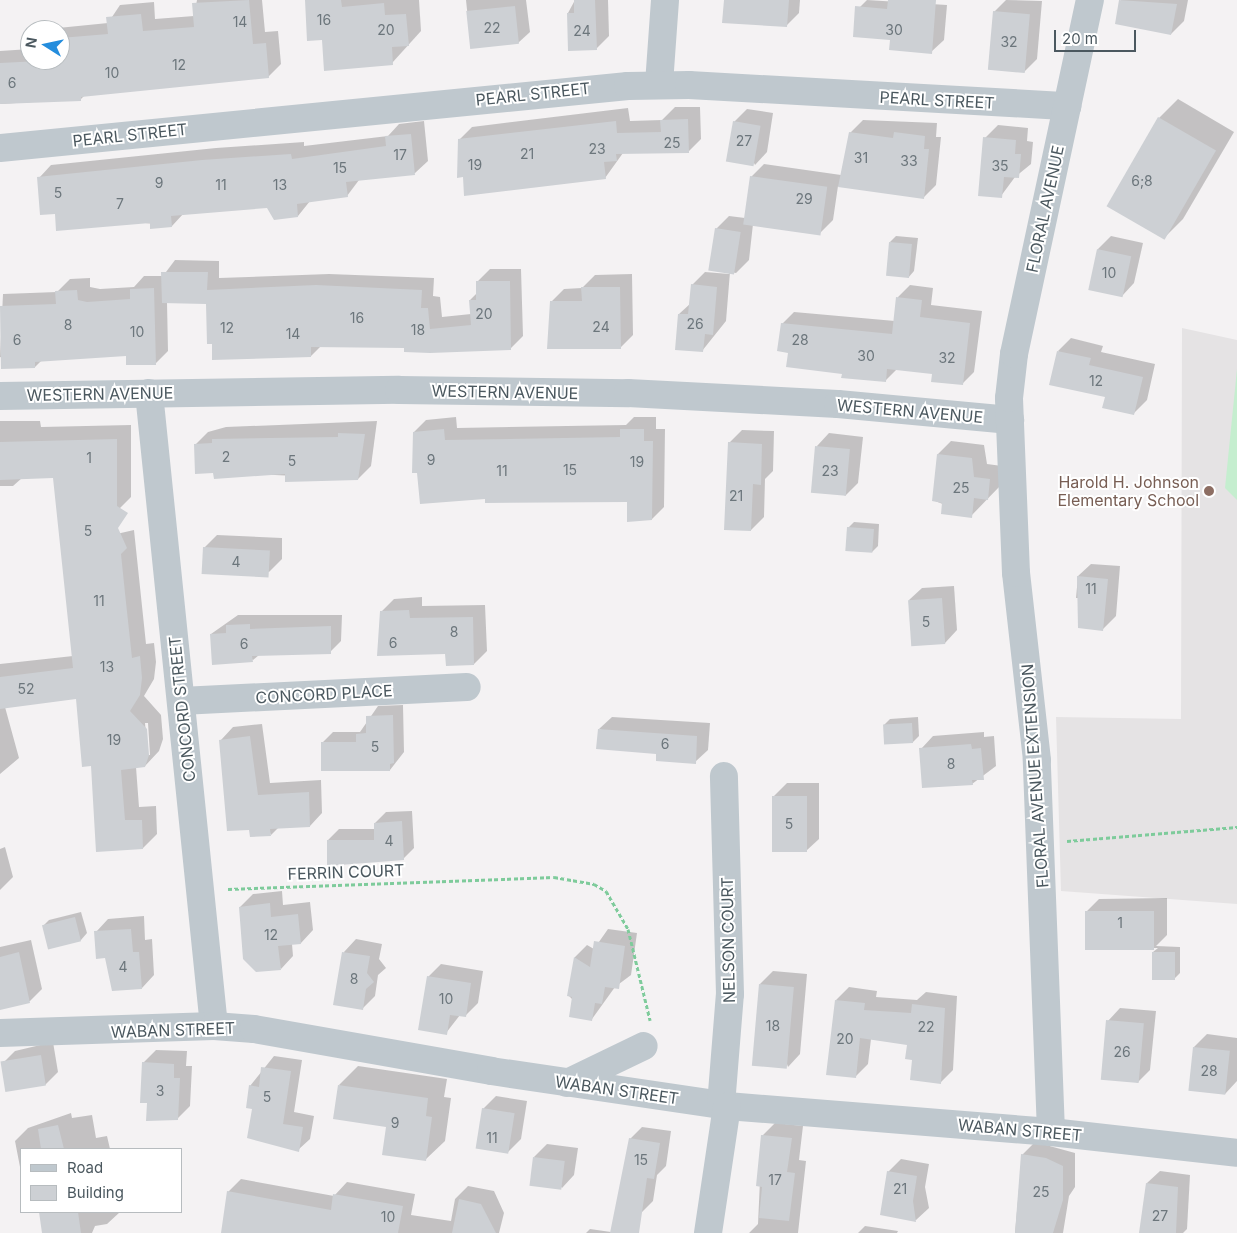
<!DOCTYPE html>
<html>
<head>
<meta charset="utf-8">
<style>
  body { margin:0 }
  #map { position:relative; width:1237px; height:1233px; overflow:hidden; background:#f4f2f3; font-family:Inter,sans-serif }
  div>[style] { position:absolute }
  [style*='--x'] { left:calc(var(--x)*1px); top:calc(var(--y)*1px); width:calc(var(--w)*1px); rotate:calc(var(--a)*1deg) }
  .education>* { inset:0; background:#e5e3e4 }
  .green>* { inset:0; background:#c5eecf }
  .shadow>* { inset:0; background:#0003 }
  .building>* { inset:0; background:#cdd0d4; transform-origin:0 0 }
  .path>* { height:3px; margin-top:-1.5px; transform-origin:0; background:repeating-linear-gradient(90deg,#7ecb9b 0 4px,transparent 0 6.5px) }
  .minor>* { height:28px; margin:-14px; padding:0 14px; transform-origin:14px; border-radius:14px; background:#bfc8ce }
  .dots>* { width:14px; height:14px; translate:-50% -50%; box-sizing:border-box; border:2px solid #fff; border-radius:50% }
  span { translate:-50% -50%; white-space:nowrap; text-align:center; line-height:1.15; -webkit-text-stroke:4px #fff; paint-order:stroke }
  .number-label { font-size:14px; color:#6c767c }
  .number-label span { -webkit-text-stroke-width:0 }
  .street-label { font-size:16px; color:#4b585f }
  .education-label { font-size:16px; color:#785e54 }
  .right { translate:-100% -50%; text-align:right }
  .legend { position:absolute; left:20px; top:1148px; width:162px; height:65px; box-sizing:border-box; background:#fff; border:1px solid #b7bcbf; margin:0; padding:6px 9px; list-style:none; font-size:15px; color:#4b585f }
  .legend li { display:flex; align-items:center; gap:10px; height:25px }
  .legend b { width:25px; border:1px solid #b7bcbf }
  .north { position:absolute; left:20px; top:20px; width:50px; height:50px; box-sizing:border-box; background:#fff; border:1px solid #b7bcbf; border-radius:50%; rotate:280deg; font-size:14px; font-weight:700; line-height:20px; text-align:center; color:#4b585f }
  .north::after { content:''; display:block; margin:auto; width:18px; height:22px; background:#248ddd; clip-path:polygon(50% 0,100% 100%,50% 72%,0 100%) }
  .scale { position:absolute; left:1054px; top:30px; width:82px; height:22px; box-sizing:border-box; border:2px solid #4b585f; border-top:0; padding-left:6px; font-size:15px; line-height:18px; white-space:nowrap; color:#4b585f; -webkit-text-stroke:4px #fff; paint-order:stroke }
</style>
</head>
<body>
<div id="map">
  <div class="education">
    <i style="clip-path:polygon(1182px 328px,1237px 340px,1237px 904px,1061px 891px,1056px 717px,1181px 719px)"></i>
  </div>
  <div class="green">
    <i style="clip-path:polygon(1237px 369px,1237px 500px,1225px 488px)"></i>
  </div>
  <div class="shadow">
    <i style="clip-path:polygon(197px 0,262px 0,265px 32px,278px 31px,281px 64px,268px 77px,85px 95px,81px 99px,0 104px,0 51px,30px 49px,30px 60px,60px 60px,58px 28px,108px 23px,120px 5px,154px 2px,155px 19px,194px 16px)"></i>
    <i style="clip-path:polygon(306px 0,419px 0,421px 31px,392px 63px,323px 38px)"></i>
    <i style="clip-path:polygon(466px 0,526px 0,530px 32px,518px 43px,471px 48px)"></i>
    <i style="clip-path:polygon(575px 0,608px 0,609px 36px,596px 49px,568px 13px)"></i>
    <i style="clip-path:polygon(725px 0,800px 0,799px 13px,786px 26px)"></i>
    <i style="clip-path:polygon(867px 0,947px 5px,944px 40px,931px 52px,891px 39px,856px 11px)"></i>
    <i style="clip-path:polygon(1006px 0,1042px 1px,1037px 59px,1024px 72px,994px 12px)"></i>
    <i style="clip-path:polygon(1121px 0,1188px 0,1184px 21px,1171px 34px,1116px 23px)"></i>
    <i style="clip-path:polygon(1178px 99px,1234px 132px,1183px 219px,1164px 238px,1159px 118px)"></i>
    <i style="clip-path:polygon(675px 107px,700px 107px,701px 139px,688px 152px,623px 153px,605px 178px,459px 140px,472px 127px,628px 108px,630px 121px,662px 120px)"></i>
    <i style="clip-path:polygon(747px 109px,773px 113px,767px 152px,755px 165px,734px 122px)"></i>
    <i style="clip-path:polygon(863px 120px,937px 123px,936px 137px,941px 137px,936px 185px,923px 198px,838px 186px,833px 220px,820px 233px,753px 224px,749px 260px,736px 273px,730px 272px,726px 321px,702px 351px,679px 314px,691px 303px,692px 285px,705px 272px,729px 274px,716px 229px,729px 216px,745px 218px,751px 177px,764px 164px,841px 175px,850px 133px)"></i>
    <i style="clip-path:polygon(424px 121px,428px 161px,415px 173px,359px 180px,347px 196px,310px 201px,298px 216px,268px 207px,184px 213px,172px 226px,56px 213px,39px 178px,51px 165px,216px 148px,304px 142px,304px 146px,388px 136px,399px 124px)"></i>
    <i style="clip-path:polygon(998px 125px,1028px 128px,1027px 141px,1033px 142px,1031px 164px,1015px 177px,1001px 196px,985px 138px)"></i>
    <i style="clip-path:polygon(896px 236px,918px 238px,914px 271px,908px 278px,890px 242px)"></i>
    <i style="clip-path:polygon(1111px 236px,1143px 243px,1134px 283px,1122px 296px,1090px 289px,1098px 249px)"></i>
    <i style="clip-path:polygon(175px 260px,219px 261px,219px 278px,329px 274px,434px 278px,433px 296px,440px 297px,442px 317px,471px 314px,470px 300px,477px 293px,477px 282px,490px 269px,521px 269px,523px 336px,511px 348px,321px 346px,311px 356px,214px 343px,207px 302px,167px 302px,168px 351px,155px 364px,127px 355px,42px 360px,35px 367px,0 357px,3px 294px,57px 292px,70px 279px,90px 278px,90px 287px,100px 289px,134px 287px,144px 276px,163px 276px)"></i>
    <i style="clip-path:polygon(632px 274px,633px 335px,620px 348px,551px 302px,564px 289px,582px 288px,595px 275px)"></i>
    <i style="clip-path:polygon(910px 285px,933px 288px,931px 305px,982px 311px,974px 372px,962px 384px,933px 373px,897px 369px,886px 380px,790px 351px,782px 324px,794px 312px,895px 321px,898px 297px)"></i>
    <i style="clip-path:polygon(1071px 338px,1103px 346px,1101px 352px,1155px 364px,1147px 400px,1134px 413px,1106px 396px,1058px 351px)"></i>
    <i style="clip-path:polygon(456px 417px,457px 428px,626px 425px,634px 417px,656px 417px,656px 429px,665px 429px,664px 507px,652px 519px,628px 501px,486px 498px,414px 432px,426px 420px)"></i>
    <i style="clip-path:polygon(0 421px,40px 421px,41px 427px,131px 425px,131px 497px,117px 511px,54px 476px,22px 478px,13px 486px,0 486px)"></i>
    <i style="clip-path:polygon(377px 421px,371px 466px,358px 479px,215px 472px,195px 445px,208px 432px,226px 427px)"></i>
    <i style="clip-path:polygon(742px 430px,774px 431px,773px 471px,765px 479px,764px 517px,751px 530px,729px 443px)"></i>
    <i style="clip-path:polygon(829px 433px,863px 437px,858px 483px,845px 496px,817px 446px)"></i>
    <i style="clip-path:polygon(951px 441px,984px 445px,987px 464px,1002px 466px,1000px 486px,971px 516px,933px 500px,938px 454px)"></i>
    <i style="clip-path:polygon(854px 522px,879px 524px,878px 546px,872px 552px,848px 528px)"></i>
    <i style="clip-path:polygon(evenodd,134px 530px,146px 644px,154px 643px,156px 662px,154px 679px,144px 696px,161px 715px,163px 739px,159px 751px,145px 766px,136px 767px,139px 807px,156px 806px,157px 834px,143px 848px,97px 851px,93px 764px,77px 698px,5px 707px,19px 758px,0 774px,0 664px,73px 656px,77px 543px,134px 530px,145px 723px,148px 723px,150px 755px,148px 755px,145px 723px)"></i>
    <i style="clip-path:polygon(217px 535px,282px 538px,282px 559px,269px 572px,204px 548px)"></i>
    <i style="clip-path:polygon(1091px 564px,1120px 566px,1116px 616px,1103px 629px,1082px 598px,1076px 598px,1078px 576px)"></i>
    <i style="clip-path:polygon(954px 586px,957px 630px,945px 643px,909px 600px,922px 588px)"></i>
    <i style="clip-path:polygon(422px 597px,422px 606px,485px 605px,487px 651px,474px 664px,447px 653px,381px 612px,394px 599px)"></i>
    <i style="clip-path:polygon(238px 615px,342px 615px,341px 641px,330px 652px,259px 655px,253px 660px,211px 634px)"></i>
    <i style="clip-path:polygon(403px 705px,404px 752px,390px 770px,323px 742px,333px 732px,360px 732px,378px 706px)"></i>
    <i style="clip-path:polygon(612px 717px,710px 723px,708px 750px,695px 762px,599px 729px)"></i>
    <i style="clip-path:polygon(918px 717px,919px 736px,913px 742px,884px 725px,890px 719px)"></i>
    <i style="clip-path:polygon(262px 724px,270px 783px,321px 780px,322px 813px,310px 826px,278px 828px,271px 835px,221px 740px,233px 727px)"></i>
    <i style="clip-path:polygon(984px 732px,984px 737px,994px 736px,996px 766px,972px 784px,921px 749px,933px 736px)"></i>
    <i style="clip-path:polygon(787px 783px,819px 783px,819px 839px,806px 851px,774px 796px)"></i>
    <i style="clip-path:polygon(412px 811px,414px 848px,403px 859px,328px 840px,339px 829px,375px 829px,375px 823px,386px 812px)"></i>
    <i style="clip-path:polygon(5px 847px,13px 877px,0 890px,0 849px)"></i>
    <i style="clip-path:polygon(282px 891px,283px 905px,310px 902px,313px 930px,301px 943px,292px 944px,293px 956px,281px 969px,240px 907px,253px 894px)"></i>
    <i style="clip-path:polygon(1167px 898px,1167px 935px,1156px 946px,1180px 947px,1180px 973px,1174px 979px,1153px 952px,1158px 948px,1086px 948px,1086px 912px,1099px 899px)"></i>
    <i style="clip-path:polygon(81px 912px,87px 933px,81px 940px,49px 948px,43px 926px,49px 920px)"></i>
    <i style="clip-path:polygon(144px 916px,145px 940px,152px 939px,154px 975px,142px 988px,106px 957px,96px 932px,108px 919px)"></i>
    <i style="clip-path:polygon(608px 929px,637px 933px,631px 975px,615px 987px,592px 1019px,568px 995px,575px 957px,587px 945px,594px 949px)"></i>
    <i style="clip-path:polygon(356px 939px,382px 944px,379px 959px,386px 968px,378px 975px,375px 996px,362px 1009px,344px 952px)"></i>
    <i style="clip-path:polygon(31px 940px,42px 989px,30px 1001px,0 1009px,0 947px)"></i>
    <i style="clip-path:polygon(441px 964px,483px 971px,478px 1003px,465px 1016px,460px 1015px,446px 1033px,428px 977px)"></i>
    <i style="clip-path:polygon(773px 971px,807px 974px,800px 1054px,788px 1067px,760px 984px)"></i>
    <i style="clip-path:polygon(849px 987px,877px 991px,876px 997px,917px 1000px,926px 992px,957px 996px,953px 1070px,940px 1083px,913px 1059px,908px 1044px,871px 1039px,868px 1064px,855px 1077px,836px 1000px)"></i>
    <i style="clip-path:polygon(1120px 1008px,1156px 1011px,1150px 1070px,1137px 1083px,1108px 1021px)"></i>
    <i style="clip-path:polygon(1207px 1034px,1237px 1038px,1237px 1081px,1225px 1094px,1194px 1047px)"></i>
    <i style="clip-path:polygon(53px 1042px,58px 1072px,45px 1085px,2px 1064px,15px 1051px)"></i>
    <i style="clip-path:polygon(156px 1050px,187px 1051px,186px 1066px,192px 1066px,190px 1106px,177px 1119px,148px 1102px,143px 1063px)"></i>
    <i style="clip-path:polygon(274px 1056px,302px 1060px,294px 1112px,314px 1116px,310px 1139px,298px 1150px,253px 1108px,250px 1086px)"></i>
    <i style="clip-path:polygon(358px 1066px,447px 1079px,444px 1097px,451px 1098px,445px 1141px,425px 1160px,339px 1085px)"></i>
    <i style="clip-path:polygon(496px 1096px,527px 1101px,521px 1139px,508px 1152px,483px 1109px)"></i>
    <i style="clip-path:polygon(71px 1113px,72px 1118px,92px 1115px,96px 1138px,107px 1136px,110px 1149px,21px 1149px,20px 1167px,15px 1141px,28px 1128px)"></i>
    <i style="clip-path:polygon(775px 1123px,803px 1126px,799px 1160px,806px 1161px,798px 1233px,749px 1233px,758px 1224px,762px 1136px)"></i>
    <i style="clip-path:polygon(642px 1127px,671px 1131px,666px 1166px,657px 1175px,653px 1201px,641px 1213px,630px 1139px)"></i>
    <i style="clip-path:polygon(1035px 1142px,1075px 1153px,1075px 1187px,1069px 1196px,1063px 1233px,1015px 1233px,1022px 1155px)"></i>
    <i style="clip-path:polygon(547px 1144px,578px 1148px,574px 1175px,562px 1188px,534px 1157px)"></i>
    <i style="clip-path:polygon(901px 1159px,929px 1164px,925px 1187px,929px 1208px,916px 1220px,882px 1214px,888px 1172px)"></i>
    <i style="clip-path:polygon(1160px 1171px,1190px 1175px,1187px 1229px,1183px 1233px,1140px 1233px,1147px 1183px)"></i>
    <i style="clip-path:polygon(241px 1179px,334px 1196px,347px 1182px,415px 1194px,411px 1215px,451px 1221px,455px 1199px,468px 1186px,494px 1191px,504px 1213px,499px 1233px,222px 1233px,228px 1192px)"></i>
    <i style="clip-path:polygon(42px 1212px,120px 1212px,107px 1224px,95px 1226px,92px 1233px,44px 1233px)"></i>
    <i style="clip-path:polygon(865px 1226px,898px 1231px,897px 1233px,858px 1233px)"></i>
    <i style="clip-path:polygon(590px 1229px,618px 1233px,586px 1233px)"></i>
  </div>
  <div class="building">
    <i style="clip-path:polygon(249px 0,253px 44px,266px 43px,269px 78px,81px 97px,81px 101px,0 104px,0 63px,60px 60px,60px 38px,108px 34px,106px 17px,141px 14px,143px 31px,194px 27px,192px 3px)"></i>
    <i style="clip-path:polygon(305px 0,341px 0,342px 7px,384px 3px,385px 15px,406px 14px,409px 46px,392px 47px,393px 65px,324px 71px,322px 40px,307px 41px)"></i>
    <i style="clip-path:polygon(574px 0,595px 0,597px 50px,568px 51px,567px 13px,574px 13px)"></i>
    <i style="clip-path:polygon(724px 0,789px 0,787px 27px,722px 23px)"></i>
    <i style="clip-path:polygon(888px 0,936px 0,932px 54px,889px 50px,890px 40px,853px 37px,855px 6px,887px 9px)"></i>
    <i style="clip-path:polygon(1119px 0,1177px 4px,1171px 35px,1115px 24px)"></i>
    <i style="left:515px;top:6px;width:38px;height:49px;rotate:84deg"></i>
    <i style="left:993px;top:11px;width:37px;height:59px;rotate:5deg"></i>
    <i style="left:1158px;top:117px;width:67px;height:103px;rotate:30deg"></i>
    <i style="clip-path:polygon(688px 119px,689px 153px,616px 154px,617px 161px,604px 162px,606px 179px,464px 196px,463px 177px,457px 178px,458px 139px,616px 121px,617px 133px,661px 132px,660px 120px)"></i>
    <i style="left:733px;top:121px;width:28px;height:41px;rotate:10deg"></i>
    <i style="clip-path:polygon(849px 132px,893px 138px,894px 132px,925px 136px,924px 149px,929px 149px,924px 199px,838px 187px)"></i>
    <i style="clip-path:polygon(411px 134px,415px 175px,346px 182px,348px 197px,297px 204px,298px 217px,274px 220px,267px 208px,171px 216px,172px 227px,150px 229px,150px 223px,56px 231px,55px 214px,40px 215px,37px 177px,202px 160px,291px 154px,292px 159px,386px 146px,385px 136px)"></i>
    <i style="clip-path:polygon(983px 137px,1016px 140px,1015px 154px,1021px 154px,1019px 178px,1004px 177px,1002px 198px,978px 196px)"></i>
    <i style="left:750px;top:176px;width:78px;height:49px;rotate:8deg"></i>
    <i style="left:715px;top:228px;width:26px;height:43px;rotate:9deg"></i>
    <i style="left:889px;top:242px;width:23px;height:34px;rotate:5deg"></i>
    <i style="left:1097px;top:249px;width:35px;height:42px;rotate:12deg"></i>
    <i style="clip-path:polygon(161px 272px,208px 272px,207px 290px,316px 285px,422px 290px,421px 308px,428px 308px,430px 329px,471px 325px,469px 300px,476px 300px,476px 281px,510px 281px,511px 350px,430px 353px,404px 352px,404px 348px,311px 347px,311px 357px,212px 360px,212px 344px,207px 344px,206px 304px,162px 303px)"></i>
    <i style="clip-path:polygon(691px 284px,717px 287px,713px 335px,705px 334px,703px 352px,675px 350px,678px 314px,688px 314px)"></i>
    <i style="clip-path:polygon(581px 287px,620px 287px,621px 349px,547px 349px,550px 301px,582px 301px)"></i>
    <i style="clip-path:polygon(154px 288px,156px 365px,126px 365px,126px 356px,35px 362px,35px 368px,1px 369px,0 306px,56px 304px,55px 291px,77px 290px,78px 300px,87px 302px,130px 299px,130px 289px)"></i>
    <i style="clip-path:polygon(896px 297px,922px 300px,920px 317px,970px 323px,963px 385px,931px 382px,932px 374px,887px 369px,886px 382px,841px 378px,842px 374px,786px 367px,788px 353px,777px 351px,781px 323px,892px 334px)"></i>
    <i style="clip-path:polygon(1057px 351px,1091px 358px,1089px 365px,1143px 377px,1134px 415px,1102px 408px,1105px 397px,1049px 385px)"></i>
    <i style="clip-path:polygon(444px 429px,445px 440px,620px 437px,620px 429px,644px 429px,644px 441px,653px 441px,652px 520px,627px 522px,627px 502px,485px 503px,485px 499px,420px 504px,417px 473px,412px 473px,413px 432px)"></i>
    <i style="clip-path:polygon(338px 433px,365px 434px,358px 480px,285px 482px,285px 474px,214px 479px,213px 473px,195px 474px,194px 444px,212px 443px,212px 439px,338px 437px)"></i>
    <i style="clip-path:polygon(117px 439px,117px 506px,128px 513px,118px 528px,127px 548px,121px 554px,125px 593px,132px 658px,140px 656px,142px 678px,140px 695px,130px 711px,147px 729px,149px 755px,145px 767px,121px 770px,125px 820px,142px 820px,143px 849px,96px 852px,91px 766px,82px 767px,76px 699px,0 709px,0 677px,73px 668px,53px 478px,0 480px,0 442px)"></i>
    <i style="clip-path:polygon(728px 442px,762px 444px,761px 485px,753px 484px,751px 531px,724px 530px)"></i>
    <i style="left:815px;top:446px;width:35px;height:47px;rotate:5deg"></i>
    <i style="clip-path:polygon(937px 454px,972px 458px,974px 477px,990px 479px,988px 500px,974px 498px,972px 518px,941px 514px,942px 503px,932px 501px)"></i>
    <i style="left:847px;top:527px;width:27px;height:24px;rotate:4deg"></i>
    <i style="left:203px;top:547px;width:67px;height:27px;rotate:3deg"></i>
    <i style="clip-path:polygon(1077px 576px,1108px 579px,1103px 631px,1078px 628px)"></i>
    <i style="left:942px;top:598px;width:46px;height:34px;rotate:86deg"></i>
    <i style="clip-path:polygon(409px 610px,410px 618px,473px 617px,474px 665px,446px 666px,445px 654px,377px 656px,380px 611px)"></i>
    <i style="clip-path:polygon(250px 624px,250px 629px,331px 626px,331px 654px,252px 656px,253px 662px,212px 665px,210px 634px,226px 633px,226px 625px)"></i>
    <i style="clip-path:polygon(393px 715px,394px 763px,390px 764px,390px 771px,321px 771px,321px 742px,356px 742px,356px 734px,366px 733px,366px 716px)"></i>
    <i style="left:912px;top:723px;width:20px;height:29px;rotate:87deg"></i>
    <i style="clip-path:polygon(598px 729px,697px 736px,696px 764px,656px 761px,656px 754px,596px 749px)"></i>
    <i style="clip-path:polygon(250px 736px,258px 795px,309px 792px,310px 827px,270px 829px,271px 836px,250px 837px,249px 830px,227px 831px,219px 740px)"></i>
    <i style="clip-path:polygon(971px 744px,972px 749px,981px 748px,984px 780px,972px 780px,973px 785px,922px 788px,919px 748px)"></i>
    <i style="left:772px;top:796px;width:35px;height:56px"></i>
    <i style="clip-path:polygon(402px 821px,404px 860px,327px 866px,327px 840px,374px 840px,374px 823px)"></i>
    <i style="clip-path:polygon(270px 903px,271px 917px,298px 914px,301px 944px,278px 946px,281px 970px,256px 972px,243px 959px,239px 907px)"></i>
    <i style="left:1085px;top:911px;width:69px;height:39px"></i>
    <i style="left:75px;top:917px;width:25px;height:34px;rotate:76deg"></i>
    <i style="clip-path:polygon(131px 929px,133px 952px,139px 952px,142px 989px,112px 991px,105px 958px,96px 959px,94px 931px)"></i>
    <i style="clip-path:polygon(594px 941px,625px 946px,619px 989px,605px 987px,602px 1004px,595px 1003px,592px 1021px,569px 1017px,572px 997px,567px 996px,574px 957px,590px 967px)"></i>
    <i style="clip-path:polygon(19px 952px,30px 1003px,0 1010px,0 957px)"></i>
    <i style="clip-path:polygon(342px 952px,370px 956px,367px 973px,374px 982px,366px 989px,363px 1010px,333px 1005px)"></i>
    <i style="left:1152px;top:952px;width:23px;height:28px"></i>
    <i style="clip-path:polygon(427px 976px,471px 983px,466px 1017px,450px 1015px,447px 1035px,418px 1030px)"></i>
    <i style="left:759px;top:984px;width:35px;height:82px;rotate:5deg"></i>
    <i style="clip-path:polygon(835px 1000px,865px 1003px,864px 1010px,911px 1013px,912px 1004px,945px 1008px,941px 1084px,910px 1080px,912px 1060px,905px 1059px,907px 1045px,860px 1038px,856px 1078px,826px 1075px)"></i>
    <i style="left:1106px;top:1020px;width:38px;height:60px;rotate:5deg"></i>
    <i style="left:1193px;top:1047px;width:37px;height:44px;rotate:6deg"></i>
    <i style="left:41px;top:1055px;width:31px;height:41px;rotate:81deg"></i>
    <i style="clip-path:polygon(142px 1062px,174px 1064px,174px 1078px,180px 1078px,178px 1120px,146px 1121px,147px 1103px,140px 1103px)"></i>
    <i style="clip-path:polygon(261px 1067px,291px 1071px,283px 1124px,303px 1127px,299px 1152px,247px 1138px,252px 1109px,246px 1108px,249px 1085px,259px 1087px)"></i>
    <i style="clip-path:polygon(338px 1085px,428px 1098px,426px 1116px,432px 1117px,426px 1161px,382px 1155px,386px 1127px,333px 1119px)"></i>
    <i style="left:482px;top:1108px;width:33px;height:41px;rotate:9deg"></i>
    <i style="clip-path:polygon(58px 1125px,64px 1149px,41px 1149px,38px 1129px)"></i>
    <i style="clip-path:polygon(761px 1135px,792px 1138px,787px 1172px,795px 1173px,789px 1221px,759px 1218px,762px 1187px,756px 1186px)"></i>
    <i style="clip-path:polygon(629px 1138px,660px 1143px,654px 1179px,647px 1178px,639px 1233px,610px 1233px)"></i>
    <i style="clip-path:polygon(1021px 1154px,1046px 1158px,1063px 1166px,1063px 1200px,1053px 1233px,1015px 1233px)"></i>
    <i style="left:533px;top:1157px;width:32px;height:29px;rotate:7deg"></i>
    <i style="clip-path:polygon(887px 1171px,917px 1176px,913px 1201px,916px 1222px,880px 1215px)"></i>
    <i style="clip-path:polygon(1146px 1183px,1178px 1187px,1176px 1233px,1139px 1233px)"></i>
    <i style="clip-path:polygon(227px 1191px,331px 1210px,333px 1194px,403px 1206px,398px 1233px,221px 1233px)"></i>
    <i style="clip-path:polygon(459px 1199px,481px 1204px,496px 1233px,452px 1233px)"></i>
    <i style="clip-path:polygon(39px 1212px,78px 1212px,81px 1233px,42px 1233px)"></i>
  </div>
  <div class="path">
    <i style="--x:1067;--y:841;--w:171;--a:-4.7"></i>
    <i style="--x:228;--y:889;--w:326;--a:-2.1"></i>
    <i style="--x:554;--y:877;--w:41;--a:9.9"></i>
    <i style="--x:594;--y:884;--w:14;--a:30"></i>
    <i style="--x:606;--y:891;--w:44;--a:59.9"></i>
    <i style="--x:628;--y:929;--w:94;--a:76.4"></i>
  </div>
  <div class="minor">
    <i style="--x:659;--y:84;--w:84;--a:-85.9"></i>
    <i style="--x:0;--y:148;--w:631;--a:-5.64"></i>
    <i style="--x:628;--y:86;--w:61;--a:-0.9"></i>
    <i style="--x:689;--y:85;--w:379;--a:3.2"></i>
    <i style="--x:149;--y:393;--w:636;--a:84.14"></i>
    <i style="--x:0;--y:396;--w:399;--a:-0.9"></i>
    <i style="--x:399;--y:390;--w:229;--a:0.8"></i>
    <i style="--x:628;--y:393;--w:210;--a:3"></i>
    <i style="--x:838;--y:404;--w:173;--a:5.3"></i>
    <i style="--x:181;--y:701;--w:286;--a:-2.8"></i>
    <i style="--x:0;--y:1033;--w:214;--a:-1.9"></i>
    <i style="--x:214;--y:1026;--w:40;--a:4.3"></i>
    <i style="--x:254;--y:1029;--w:241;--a:10"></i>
    <i style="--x:491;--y:1071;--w:239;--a:8.4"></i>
    <i style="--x:727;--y:1106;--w:325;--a:4.6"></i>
    <i style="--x:1051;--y:1132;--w:187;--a:6.4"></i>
    <i style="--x:567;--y:1083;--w:85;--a:-25.7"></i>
    <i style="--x:721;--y:1105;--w:111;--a:-85.4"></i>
    <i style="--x:730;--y:994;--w:218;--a:-91.6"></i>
    <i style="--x:1051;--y:1132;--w:372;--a:-92.2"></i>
    <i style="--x:1037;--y:760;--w:188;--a:-96.4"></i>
    <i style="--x:1016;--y:573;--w:175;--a:-92.3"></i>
    <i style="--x:1009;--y:398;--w:44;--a:-83.5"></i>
    <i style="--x:1014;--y:354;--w:362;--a:-77.9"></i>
    <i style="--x:708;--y:1233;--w:128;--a:-81.5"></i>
  </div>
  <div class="dots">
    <i style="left:1209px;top:491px;background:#8d6e63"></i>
  </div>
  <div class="number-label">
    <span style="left:324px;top:20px">16</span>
    <span style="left:240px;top:22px">14</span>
    <span style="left:492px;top:28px">22</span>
    <span style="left:386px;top:30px">20</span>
    <span style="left:894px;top:30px">30</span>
    <span style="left:582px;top:31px">24</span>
    <span style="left:1009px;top:42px">32</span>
    <span style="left:179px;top:65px">12</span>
    <span style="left:112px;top:73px">10</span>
    <span style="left:12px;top:83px">6</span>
    <span style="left:744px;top:141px">27</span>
    <span style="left:672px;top:143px">25</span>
    <span style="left:597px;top:149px">23</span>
    <span style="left:527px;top:154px">21</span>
    <span style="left:400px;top:155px">17</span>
    <span style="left:861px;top:158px">31</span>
    <span style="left:909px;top:161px">33</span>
    <span style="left:475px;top:165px">19</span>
    <span style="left:1000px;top:166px">35</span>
    <span style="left:340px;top:168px">15</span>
    <span style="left:1142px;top:181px">6;8</span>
    <span style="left:159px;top:183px">9</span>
    <span style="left:221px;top:185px">11</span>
    <span style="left:280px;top:185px">13</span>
    <span style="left:58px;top:193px">5</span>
    <span style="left:804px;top:199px">29</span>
    <span style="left:120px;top:204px">7</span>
    <span style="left:1109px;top:273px">10</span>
    <span style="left:484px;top:314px">20</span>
    <span style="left:357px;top:318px">16</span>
    <span style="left:695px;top:324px">26</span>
    <span style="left:68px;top:325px">8</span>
    <span style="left:601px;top:327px">24</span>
    <span style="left:227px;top:328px">12</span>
    <span style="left:418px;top:330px">18</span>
    <span style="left:137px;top:332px">10</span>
    <span style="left:293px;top:334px">14</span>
    <span style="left:17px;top:340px">6</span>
    <span style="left:800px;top:340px">28</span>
    <span style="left:866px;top:356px">30</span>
    <span style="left:947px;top:358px">32</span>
    <span style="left:1096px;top:381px">12</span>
    <span style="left:226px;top:457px">2</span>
    <span style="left:89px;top:458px">1</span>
    <span style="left:431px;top:460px">9</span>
    <span style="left:292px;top:461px">5</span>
    <span style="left:637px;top:462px">19</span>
    <span style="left:570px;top:470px">15</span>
    <span style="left:502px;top:471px">11</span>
    <span style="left:830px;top:471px">23</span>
    <span style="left:961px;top:488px">25</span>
    <span style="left:736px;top:496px">21</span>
    <span style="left:88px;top:531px">5</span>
    <span style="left:236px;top:562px">4</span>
    <span style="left:1091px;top:589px">11</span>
    <span style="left:99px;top:601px">11</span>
    <span style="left:926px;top:622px">5</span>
    <span style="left:454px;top:632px">8</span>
    <span style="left:393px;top:643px">6</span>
    <span style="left:244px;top:644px">6</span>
    <span style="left:107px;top:667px">13</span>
    <span style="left:26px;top:689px">52</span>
    <span style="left:114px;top:740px">19</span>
    <span style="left:665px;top:744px">6</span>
    <span style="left:375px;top:747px">5</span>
    <span style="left:951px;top:764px">8</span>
    <span style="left:789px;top:824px">5</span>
    <span style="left:389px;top:841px">4</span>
    <span style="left:1120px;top:923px">1</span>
    <span style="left:271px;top:935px">12</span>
    <span style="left:123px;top:967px">4</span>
    <span style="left:354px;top:979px">8</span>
    <span style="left:446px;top:999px">10</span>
    <span style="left:773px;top:1026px">18</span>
    <span style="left:926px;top:1027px">22</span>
    <span style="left:845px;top:1039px">20</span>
    <span style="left:1122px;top:1052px">26</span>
    <span style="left:1209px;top:1071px">28</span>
    <span style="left:160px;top:1091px">3</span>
    <span style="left:267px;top:1097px">5</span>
    <span style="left:395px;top:1123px">9</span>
    <span style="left:492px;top:1138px">11</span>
    <span style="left:641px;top:1160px">15</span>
    <span style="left:775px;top:1180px">17</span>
    <span style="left:900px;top:1189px">21</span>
    <span style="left:1041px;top:1192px">25</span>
    <span style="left:1160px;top:1216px">27</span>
    <span style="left:388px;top:1217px">10</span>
  </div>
  <div class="street-label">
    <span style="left:533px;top:94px;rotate:-6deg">PEARL STREET</span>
    <span style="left:937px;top:100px;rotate:3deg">PEARL STREET</span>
    <span style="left:130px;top:135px;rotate:-6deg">PEARL STREET</span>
    <span style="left:1045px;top:209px;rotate:-78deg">FLORAL AVENUE</span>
    <span style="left:505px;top:392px;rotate:1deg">WESTERN AVENUE</span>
    <span style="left:100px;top:394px;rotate:-1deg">WESTERN AVENUE</span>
    <span style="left:910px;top:411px;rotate:5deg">WESTERN AVENUE</span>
    <span style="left:324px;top:694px;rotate:-3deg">CONCORD PLACE</span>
    <span style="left:182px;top:709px;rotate:-96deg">CONCORD STREET</span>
    <span style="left:1035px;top:776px;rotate:-94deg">FLORAL AVENUE EXTENSION</span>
    <span style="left:346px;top:872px;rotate:-2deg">FERRIN COURT</span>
    <span style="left:728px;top:940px;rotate:-91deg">NELSON COURT</span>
    <span style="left:173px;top:1030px;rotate:-2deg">WABAN STREET</span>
    <span style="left:617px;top:1090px;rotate:8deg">WABAN STREET</span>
    <span style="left:1020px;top:1130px;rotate:5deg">WABAN STREET</span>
  </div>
  <div class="education-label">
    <span class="right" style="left:1199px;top:491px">Harold H. Johnson<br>Elementary School</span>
  </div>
  <ul class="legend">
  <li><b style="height:6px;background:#bfc8ce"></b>Road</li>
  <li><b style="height:14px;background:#cdd0d4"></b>Building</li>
  </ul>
  <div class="north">N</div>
  <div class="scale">20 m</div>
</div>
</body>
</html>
